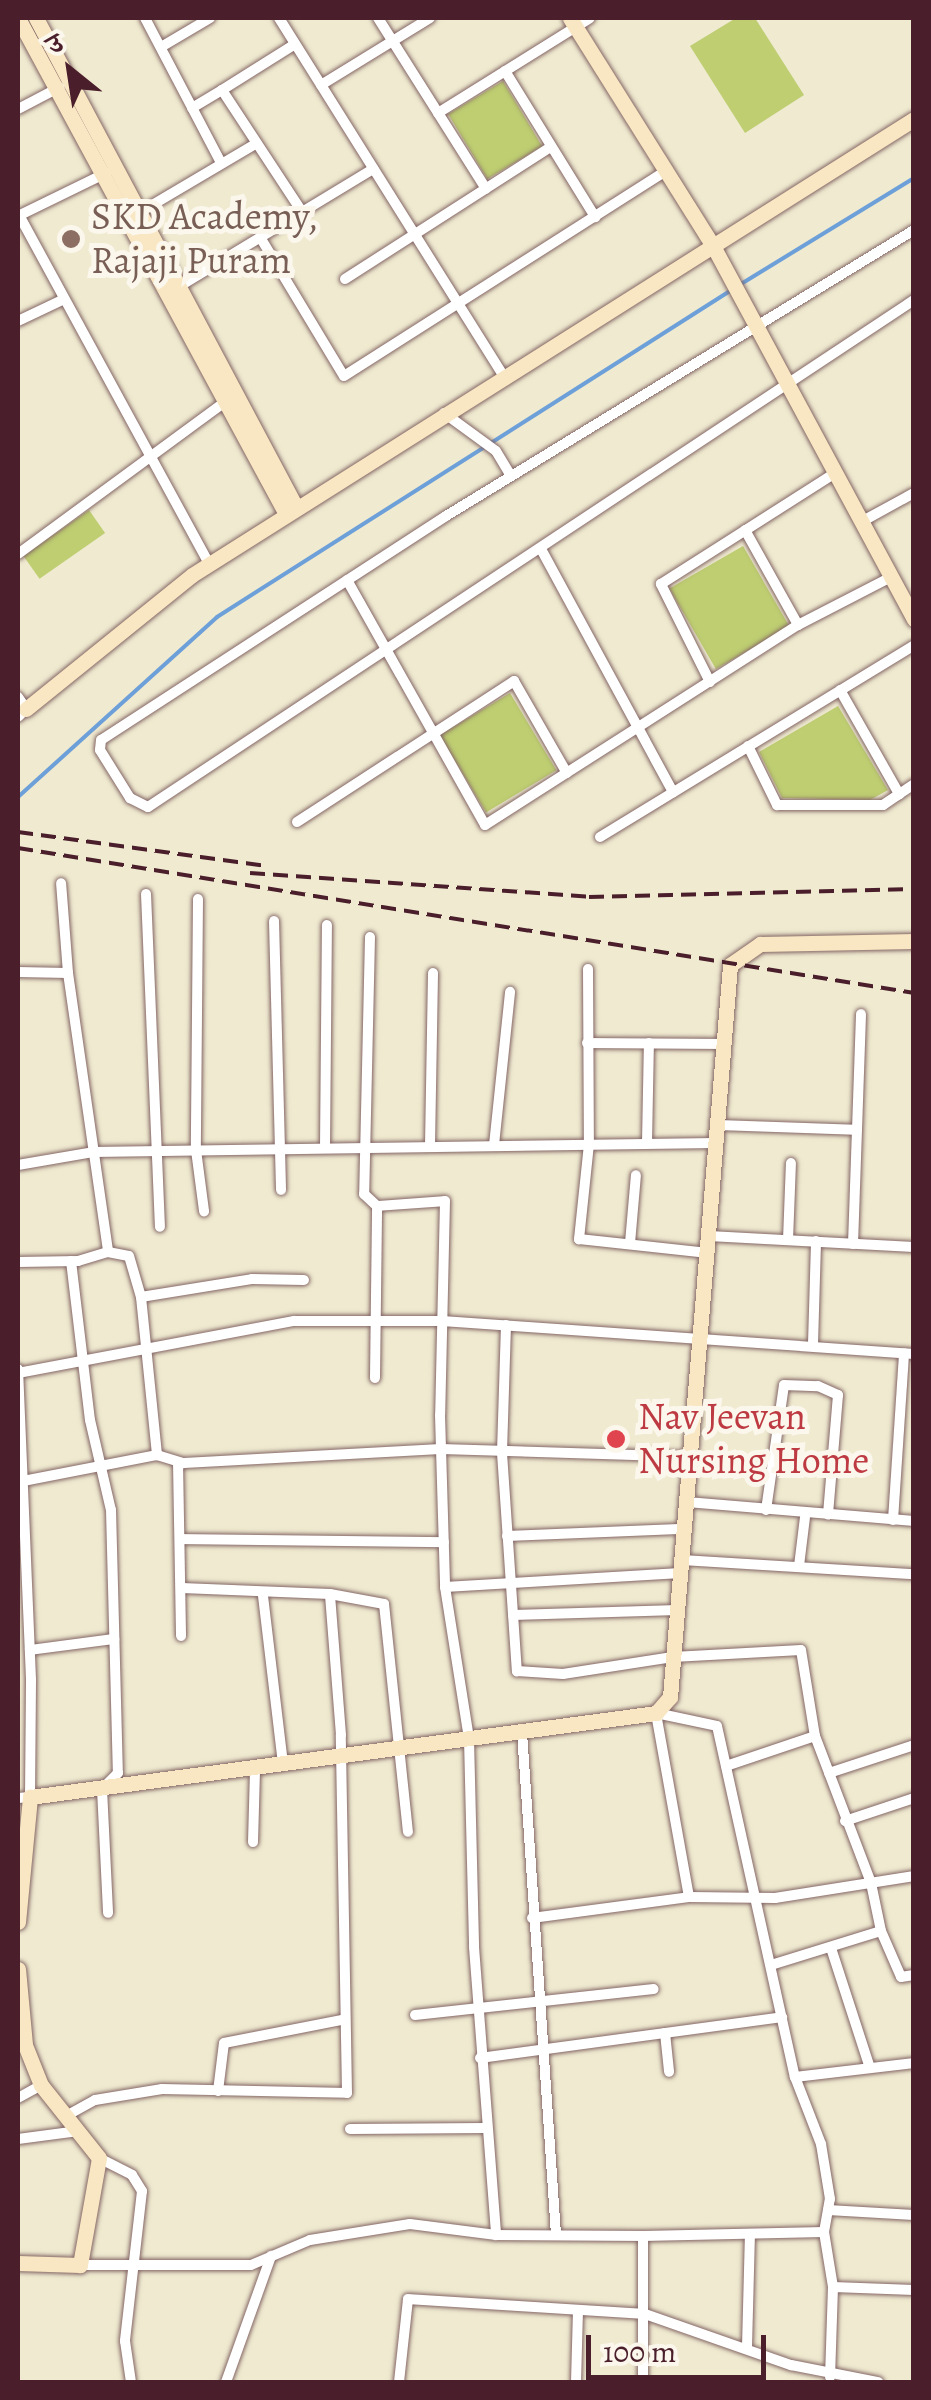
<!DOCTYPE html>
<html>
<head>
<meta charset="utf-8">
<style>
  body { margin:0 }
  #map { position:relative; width:931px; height:2400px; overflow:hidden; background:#efead0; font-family:Alegreya,"Noto Serif Devanagari",serif }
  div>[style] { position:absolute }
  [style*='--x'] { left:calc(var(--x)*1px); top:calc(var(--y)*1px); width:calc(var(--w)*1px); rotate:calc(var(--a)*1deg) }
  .green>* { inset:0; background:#bece71; transform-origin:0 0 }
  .stream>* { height:4px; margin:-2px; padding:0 2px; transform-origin:2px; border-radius:2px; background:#6da0d9 }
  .roads { filter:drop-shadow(0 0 2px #846665) drop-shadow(0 0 2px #846665) }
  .street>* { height:10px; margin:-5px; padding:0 5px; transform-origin:5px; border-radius:5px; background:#fff }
  .secondary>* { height:15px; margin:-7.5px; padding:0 7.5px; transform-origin:7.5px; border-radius:7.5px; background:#f9e7c3 }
  .rail>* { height:4px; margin-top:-2px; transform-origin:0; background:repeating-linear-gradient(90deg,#4a1f2b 0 15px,transparent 0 23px) }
  .dots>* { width:28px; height:28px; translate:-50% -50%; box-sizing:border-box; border:5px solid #fbf7ec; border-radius:50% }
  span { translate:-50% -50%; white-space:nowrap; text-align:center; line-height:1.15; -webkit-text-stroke:10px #fbf7ec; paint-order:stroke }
  .education-label { font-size:38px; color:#785e54 }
  .left { translate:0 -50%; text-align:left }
  .health-label { font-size:38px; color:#be3a42 }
  .frame { position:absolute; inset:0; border:20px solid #4a1f2b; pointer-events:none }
  .north { position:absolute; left:20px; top:20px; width:100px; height:100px; -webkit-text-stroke:8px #fbf7ec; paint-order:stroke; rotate:330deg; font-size:28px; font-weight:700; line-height:40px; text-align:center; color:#4a1f2b }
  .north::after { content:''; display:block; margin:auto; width:35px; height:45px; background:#4a1f2b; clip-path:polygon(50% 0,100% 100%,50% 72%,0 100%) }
  .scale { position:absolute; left:586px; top:2335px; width:180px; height:45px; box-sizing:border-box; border:5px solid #4a1f2b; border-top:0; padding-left:12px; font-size:30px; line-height:35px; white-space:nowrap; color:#4a1f2b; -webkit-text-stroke:8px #fbf7ec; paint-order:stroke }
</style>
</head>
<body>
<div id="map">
  <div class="green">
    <i style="clip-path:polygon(736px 18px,755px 18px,804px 95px,745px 133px,690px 46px)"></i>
    <i style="left:503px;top:81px;width:76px;height:64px;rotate:59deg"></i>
    <i style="left:89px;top:510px;width:28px;height:80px;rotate:55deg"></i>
    <i style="left:743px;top:546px;width:93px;height:85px;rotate:60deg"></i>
    <i style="left:510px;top:693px;width:90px;height:82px;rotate:59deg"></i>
    <i style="clip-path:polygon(838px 706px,888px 790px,870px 800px,782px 798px,759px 752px)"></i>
  </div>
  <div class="stream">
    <i style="--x:741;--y:284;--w:203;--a:-31.5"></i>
    <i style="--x:18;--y:797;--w:268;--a:-42.1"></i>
    <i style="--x:217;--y:617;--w:611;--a:-32.44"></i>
  </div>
  <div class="roads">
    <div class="street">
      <i style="--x:145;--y:18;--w:164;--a:62.3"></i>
      <i style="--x:279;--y:18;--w:421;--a:57.9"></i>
      <i style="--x:378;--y:18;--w:202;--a:57.7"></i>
      <i style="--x:161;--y:47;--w:57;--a:-30.6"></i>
      <i style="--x:505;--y:71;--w:172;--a:58.3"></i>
      <i style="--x:321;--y:85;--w:128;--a:-31.6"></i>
      <i style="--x:222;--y:90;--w:86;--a:-32.2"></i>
      <i style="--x:192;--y:108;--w:35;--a:-31"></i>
      <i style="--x:222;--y:90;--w:146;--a:56.7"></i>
      <i style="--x:18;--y:109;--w:47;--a:-27.6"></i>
      <i style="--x:438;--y:113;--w:179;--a:-32"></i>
      <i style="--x:137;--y:214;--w:139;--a:-30.6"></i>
      <i style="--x:19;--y:215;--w:397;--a:61.4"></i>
      <i style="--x:18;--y:216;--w:98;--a:-26"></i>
      <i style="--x:914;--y:230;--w:548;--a:148.57"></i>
      <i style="--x:446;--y:516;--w:411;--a:147"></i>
      <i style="--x:101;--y:740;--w:10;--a:96"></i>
      <i style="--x:100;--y:750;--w:57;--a:58"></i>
      <i style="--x:130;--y:798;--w:20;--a:27"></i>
      <i style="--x:148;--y:807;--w:919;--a:-33.5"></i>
      <i style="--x:260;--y:237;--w:162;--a:58.9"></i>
      <i style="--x:344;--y:376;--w:382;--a:-32.5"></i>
      <i style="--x:345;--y:279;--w:245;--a:-32.7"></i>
      <i style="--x:175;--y:289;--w:232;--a:-31.2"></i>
      <i style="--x:18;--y:321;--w:49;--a:-25.5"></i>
      <i style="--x:444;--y:413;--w:64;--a:36.2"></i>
      <i style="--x:496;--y:451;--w:29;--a:59"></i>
      <i style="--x:861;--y:522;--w:60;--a:-28.7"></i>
      <i style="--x:745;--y:530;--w:109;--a:60.8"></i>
      <i style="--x:541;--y:549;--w:277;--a:61.5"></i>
      <i style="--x:18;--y:554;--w:263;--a:-36.3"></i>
      <i style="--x:347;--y:580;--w:281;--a:60.6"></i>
      <i style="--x:485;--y:825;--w:371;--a:-32.6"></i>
      <i style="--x:798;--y:625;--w:105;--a:-27.3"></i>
      <i style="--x:710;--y:682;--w:110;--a:-116.6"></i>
      <i style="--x:661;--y:584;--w:206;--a:-32.5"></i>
      <i style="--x:840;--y:690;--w:120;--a:60.4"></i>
      <i style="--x:18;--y:697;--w:14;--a:56"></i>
      <i style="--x:26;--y:709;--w:11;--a:135"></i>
      <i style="--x:748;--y:746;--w:66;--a:63.8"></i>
      <i style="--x:777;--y:805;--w:106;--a:0"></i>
      <i style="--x:883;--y:805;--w:37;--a:-34"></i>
      <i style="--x:297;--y:822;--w:259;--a:-33"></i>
      <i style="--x:514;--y:681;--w:106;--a:60.1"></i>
      <i style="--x:600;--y:837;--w:368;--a:-31.4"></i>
      <i style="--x:146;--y:894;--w:333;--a:87.6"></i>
      <i style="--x:198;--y:899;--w:251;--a:90.5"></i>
      <i style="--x:196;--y:1150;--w:62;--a:82.5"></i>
      <i style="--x:274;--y:921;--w:269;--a:88.5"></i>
      <i style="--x:370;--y:937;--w:257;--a:91.3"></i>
      <i style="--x:364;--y:1194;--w:18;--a:43"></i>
      <i style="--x:377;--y:1206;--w:68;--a:-4.2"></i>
      <i style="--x:445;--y:1201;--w:214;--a:91.3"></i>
      <i style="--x:440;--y:1415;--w:172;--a:88.3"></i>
      <i style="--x:445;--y:1587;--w:154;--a:81"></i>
      <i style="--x:469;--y:1739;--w:208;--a:88.6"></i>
      <i style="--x:474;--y:1947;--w:289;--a:85.6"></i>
      <i style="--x:496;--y:2235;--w:147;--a:0.4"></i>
      <i style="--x:643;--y:2236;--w:146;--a:90"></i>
      <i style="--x:588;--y:969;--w:175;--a:89.7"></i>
      <i style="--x:589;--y:1144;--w:96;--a:96"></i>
      <i style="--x:579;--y:1239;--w:130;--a:6.2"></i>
      <i style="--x:18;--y:972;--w:50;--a:1.1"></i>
      <i style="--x:68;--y:973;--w:90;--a:-94.4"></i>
      <i style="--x:68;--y:973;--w:282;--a:81.8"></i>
      <i style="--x:587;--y:1043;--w:135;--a:0.4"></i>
      <i style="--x:716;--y:1125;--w:141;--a:2"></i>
      <i style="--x:647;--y:1143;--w:100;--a:-88.9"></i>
      <i style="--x:494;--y:1145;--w:154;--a:-84"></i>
      <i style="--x:430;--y:1146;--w:173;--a:-89"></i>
      <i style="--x:325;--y:1148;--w:223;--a:-89.5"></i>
      <i style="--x:18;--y:1165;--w:76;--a:-9.8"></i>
      <i style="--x:93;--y:1152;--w:622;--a:-0.83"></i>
      <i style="--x:709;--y:1236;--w:205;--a:3.1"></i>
      <i style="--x:788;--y:1240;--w:77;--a:-87.8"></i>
      <i style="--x:630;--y:1243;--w:68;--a:-85"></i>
      <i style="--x:853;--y:1244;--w:230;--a:-88"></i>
      <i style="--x:71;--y:1261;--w:160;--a:83.2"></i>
      <i style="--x:90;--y:1420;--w:92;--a:76.9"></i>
      <i style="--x:111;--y:1510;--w:263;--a:88.5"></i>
      <i style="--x:118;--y:1773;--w:23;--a:135"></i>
      <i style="--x:102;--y:1789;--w:124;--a:87.2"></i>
      <i style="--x:18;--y:1262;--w:60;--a:-1"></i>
      <i style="--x:78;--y:1261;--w:31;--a:-17"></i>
      <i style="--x:108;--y:1252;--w:21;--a:11"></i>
      <i style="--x:129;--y:1256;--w:43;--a:73.7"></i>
      <i style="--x:141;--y:1297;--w:159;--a:84.2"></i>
      <i style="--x:141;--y:1297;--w:112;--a:-9.2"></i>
      <i style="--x:252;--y:1279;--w:52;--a:1.1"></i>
      <i style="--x:506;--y:1325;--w:128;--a:91.8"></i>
      <i style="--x:502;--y:1453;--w:219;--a:86.1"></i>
      <i style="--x:517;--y:1671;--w:46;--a:3.7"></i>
      <i style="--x:563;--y:1674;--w:111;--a:-8.8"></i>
      <i style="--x:673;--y:1657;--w:128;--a:-3.1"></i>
      <i style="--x:801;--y:1650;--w:87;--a:80.8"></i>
      <i style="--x:815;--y:1736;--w:157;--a:69.1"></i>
      <i style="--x:871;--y:1883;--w:49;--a:78.2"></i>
      <i style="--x:881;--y:1931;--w:50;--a:66.5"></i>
      <i style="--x:901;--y:1977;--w:13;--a:-9"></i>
      <i style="--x:813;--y:1344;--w:103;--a:-88.3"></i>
      <i style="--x:18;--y:1373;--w:281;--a:-10.7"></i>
      <i style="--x:294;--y:1321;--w:148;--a:0"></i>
      <i style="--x:442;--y:1321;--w:473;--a:4"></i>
      <i style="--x:375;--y:1378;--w:172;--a:-89.3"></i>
      <i style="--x:178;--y:1462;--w:174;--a:89"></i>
      <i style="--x:18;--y:1482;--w:142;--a:-11"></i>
      <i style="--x:157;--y:1455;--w:28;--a:17"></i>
      <i style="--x:184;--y:1463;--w:257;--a:-3.1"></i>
      <i style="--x:441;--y:1449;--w:249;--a:1.8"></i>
      <i style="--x:687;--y:1502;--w:228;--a:4.8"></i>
      <i style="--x:766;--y:1510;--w:126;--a:-81.8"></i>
      <i style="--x:784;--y:1385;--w:34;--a:2"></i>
      <i style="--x:818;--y:1386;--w:22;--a:24"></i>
      <i style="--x:838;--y:1395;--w:120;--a:94.8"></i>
      <i style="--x:893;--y:1520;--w:167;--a:-86.2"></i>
      <i style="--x:507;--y:1536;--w:178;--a:-2.3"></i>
      <i style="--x:180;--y:1539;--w:264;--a:0.7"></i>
      <i style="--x:682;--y:1560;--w:232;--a:3.5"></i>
      <i style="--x:799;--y:1566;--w:49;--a:-83"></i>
      <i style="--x:445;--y:1587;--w:236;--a:-3.4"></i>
      <i style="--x:182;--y:1588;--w:148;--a:2.3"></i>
      <i style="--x:330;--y:1594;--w:55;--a:10.5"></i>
      <i style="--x:384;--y:1604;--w:229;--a:84"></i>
      <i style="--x:263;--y:1596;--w:169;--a:83.2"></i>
      <i style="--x:513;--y:1615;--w:165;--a:-1.7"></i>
      <i style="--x:30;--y:1650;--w:85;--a:-7.5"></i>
      <i style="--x:522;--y:1732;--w:504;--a:86.13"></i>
      <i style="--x:726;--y:1766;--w:94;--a:-18.6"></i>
      <i style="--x:829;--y:1773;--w:89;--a:-18.2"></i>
      <i style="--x:18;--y:1798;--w:12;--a:-5"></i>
      <i style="--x:30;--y:1797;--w:118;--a:-89.5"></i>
      <i style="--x:31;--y:1679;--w:310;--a:-92.4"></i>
      <i style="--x:845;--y:1821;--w:73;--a:-18.4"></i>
      <i style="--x:253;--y:1842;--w:71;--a:-88.4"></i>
      <i style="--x:689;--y:1897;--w:187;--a:-100.2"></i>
      <i style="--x:656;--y:1713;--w:62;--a:12"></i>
      <i style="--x:717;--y:1726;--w:360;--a:77.5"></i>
      <i style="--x:795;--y:2077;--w:120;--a:-6.7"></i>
      <i style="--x:532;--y:1918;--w:158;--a:-7.6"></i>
      <i style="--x:689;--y:1897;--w:86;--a:0.7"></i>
      <i style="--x:775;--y:1898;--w:141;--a:-9"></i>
      <i style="--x:831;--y:1948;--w:126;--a:72"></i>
      <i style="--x:771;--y:1965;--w:115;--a:-17.2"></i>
      <i style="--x:415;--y:2015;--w:240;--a:-6.2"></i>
      <i style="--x:665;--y:2033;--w:39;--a:84"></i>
      <i style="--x:480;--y:2058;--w:305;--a:-7.7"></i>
      <i style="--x:218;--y:2091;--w:48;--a:-82.9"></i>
      <i style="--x:224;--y:2043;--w:119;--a:-11.1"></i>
      <i style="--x:18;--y:2098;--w:26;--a:-29"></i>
      <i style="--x:66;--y:2116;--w:33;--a:-29"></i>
      <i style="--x:95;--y:2100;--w:68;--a:-9.3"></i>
      <i style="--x:162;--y:2089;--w:185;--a:1.2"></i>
      <i style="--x:347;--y:2093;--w:358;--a:-91"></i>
      <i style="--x:341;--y:1735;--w:141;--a:-94.5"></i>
      <i style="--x:350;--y:2129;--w:136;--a:-0.4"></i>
      <i style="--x:18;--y:2139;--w:61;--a:-7.6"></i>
      <i style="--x:99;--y:2158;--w:37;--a:27"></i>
      <i style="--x:132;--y:2175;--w:19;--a:58"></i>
      <i style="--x:142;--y:2191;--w:151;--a:96.5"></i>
      <i style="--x:125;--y:2341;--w:41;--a:81.7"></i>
      <i style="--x:828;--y:2210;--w:86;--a:3.3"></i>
      <i style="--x:824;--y:2232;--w:56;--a:80.7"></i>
      <i style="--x:833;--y:2287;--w:90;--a:91.9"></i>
      <i style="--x:643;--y:2236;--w:181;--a:-1.3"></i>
      <i style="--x:824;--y:2232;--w:34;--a:-80"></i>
      <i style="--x:830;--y:2199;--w:56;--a:-99.3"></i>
      <i style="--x:821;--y:2144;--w:72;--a:-111.2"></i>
      <i style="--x:80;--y:2265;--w:171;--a:0"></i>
      <i style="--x:251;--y:2265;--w:64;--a:-23"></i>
      <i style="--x:310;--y:2240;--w:101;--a:-9.1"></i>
      <i style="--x:410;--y:2224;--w:87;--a:7.3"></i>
      <i style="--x:833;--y:2287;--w:81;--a:2.1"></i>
      <i style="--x:747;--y:2347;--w:112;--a:-88.5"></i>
      <i style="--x:226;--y:2382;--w:134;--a:-70.3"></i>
      <i style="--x:399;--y:2382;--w:83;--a:-83.8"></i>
      <i style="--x:408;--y:2299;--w:237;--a:3.6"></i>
      <i style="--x:645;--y:2314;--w:155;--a:19.3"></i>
      <i style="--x:791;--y:2365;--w:89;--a:11.1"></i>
      <i style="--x:576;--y:2382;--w:70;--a:-88.4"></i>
    </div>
    <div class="secondary">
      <i style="--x:18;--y:18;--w:564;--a:61.62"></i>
      <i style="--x:36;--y:18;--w:554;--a:62"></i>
      <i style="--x:570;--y:18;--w:267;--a:57.9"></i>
      <i style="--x:712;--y:244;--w:426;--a:61.7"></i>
      <i style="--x:26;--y:709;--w:213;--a:-38.9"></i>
      <i style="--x:192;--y:575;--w:854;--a:-32.28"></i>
      <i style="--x:18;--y:1922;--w:126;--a:-84.5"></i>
      <i style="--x:30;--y:1797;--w:632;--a:-7.64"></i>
      <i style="--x:656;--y:1713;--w:21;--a:-49"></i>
      <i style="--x:670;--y:1697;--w:734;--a:-85.31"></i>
      <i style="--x:730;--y:965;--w:37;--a:-35"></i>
      <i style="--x:760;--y:944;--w:154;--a:-1.1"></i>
      <i style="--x:18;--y:1969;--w:76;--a:84.7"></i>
      <i style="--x:25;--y:2045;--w:43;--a:68.2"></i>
      <i style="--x:41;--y:2085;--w:93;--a:51.5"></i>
      <i style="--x:99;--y:2158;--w:109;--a:100.1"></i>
      <i style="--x:80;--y:2265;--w:62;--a:-178.2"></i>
    </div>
  </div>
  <div class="rail">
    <i style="--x:18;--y:832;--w:249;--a:7.8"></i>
    <i style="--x:18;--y:848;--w:908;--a:9.19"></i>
    <i style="--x:250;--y:873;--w:340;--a:4"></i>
    <i style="--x:589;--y:897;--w:325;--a:-1.4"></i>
  </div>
  <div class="dots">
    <i style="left:71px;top:239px;background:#8d6e63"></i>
    <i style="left:616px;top:1439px;background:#e0444e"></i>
  </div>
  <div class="education-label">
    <span class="left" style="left:91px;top:239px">SKD Academy,<br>Rajaji Puram</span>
  </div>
  <div class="health-label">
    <span class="left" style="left:638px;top:1439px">Nav Jeevan<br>Nursing Home</span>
  </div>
  <div class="frame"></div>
  <div class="north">उ</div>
  <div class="scale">100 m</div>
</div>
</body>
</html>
